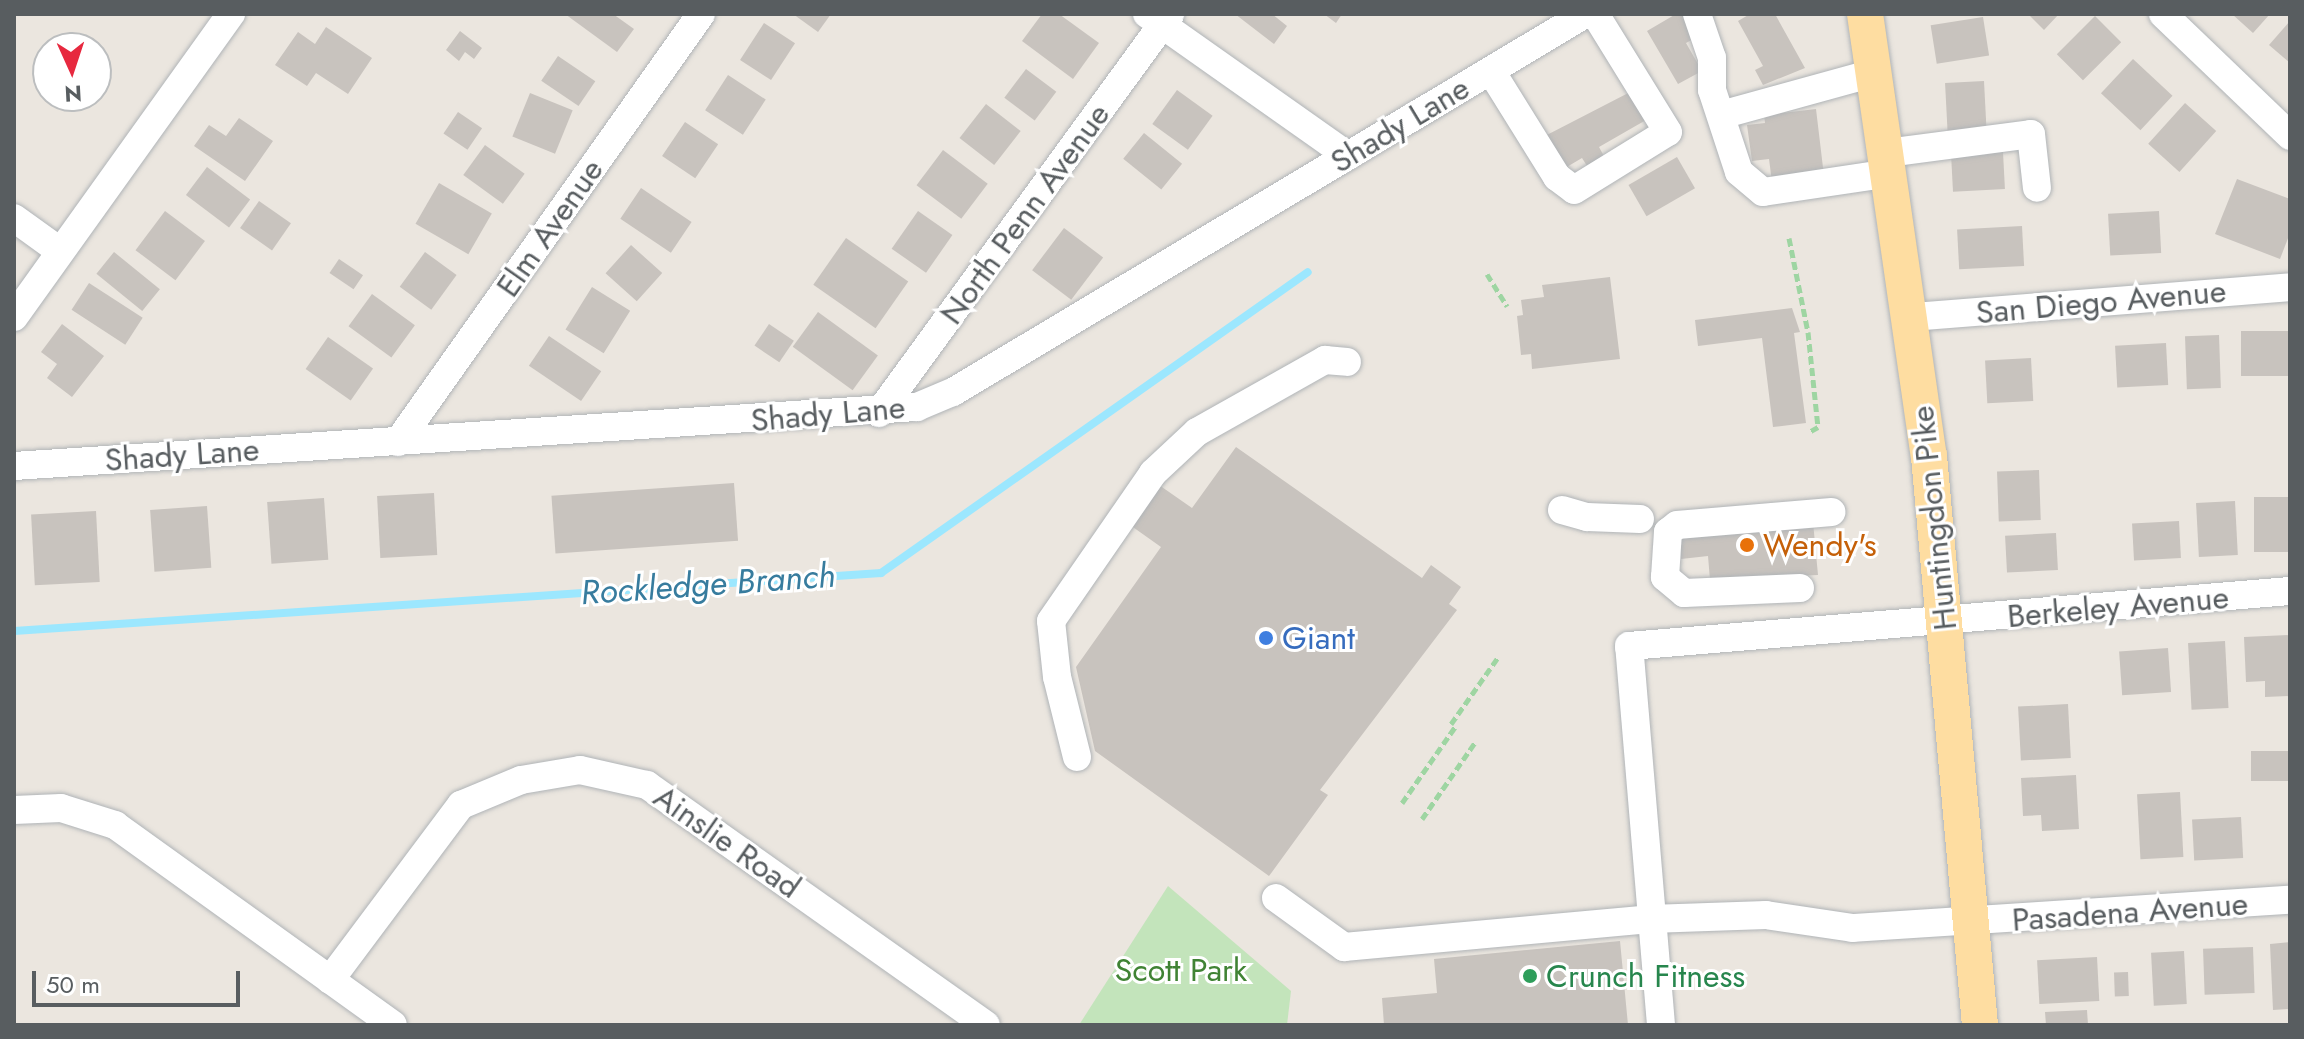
<!DOCTYPE html>
<html>
<head>
<meta charset="utf-8">
<style>
  body { margin:0 }
  #map { position:relative; width:2304px; height:1039px; overflow:hidden; background:#ebe6df; font-family:Jost,sans-serif }
  div>[style] { position:absolute }
  [style*='--x'] { left:calc(var(--x)*1px); top:calc(var(--y)*1px); width:calc(var(--w)*1px); rotate:calc(var(--a)*1deg) }
  .green>* { inset:0; background:#c3e4bb }
  .stream>* { height:8px; margin:-4px; padding:0 4px; transform-origin:4px; border-radius:4px; background:#9ce7fe }
  .building>* { inset:0; background:#c8c3be; transform-origin:0 0 }
  .path>* { height:5px; margin-top:-2.5px; transform-origin:0; background:repeating-linear-gradient(90deg,#9ed5a2 0 8px,transparent 0 12px) }
  .roads { filter:drop-shadow(0 0 2px #b0b4b7) drop-shadow(0 0 2px #b0b4b7) }
  .minor>* { height:28px; margin:-14px; padding:0 14px; transform-origin:14px; border-radius:14px; background:#fff }
  .major>* { height:36px; margin:-18px; padding:0 18px; transform-origin:18px; border-radius:18px; background:#fedda1 }
  .dots>* { width:22px; height:22px; translate:-50% -50%; box-sizing:border-box; border:4px solid #fff; border-radius:50% }
  span { translate:-50% -50%; white-space:nowrap; text-align:center; line-height:1.15; -webkit-text-stroke:6px #fff; paint-order:stroke }
  .street-label { font-size:32px; color:#585d60 }
  .food-label { font-size:32px; color:#c56008 }
  .left { translate:0 -50%; text-align:left }
  .shop-label { font-size:32px; color:#366cbe }
  .park-label { font-size:32px; color:#408334 }
  .leisure-label { font-size:32px; color:#27864d }
  .water-label { font-size:34px; color:#377c9e; font-style:italic }
  .frame { position:absolute; inset:0; border:16px solid #585d60; pointer-events:none }
  .north { position:absolute; left:32px; top:32px; width:80px; height:80px; box-sizing:border-box; background:#fff; border:2px solid #bcbebf; border-radius:50%; rotate:177deg; font-size:22px; font-weight:700; line-height:32px; text-align:center; color:#585d60 }
  .north::after { content:''; display:block; margin:auto; width:28px; height:36px; background:#e7293f; clip-path:polygon(50% 0,100% 100%,50% 72%,0 100%) }
  .scale { position:absolute; left:32px; top:971px; width:208px; height:36px; box-sizing:border-box; border:4px solid #585d60; border-top:0; padding-left:10px; font-size:24px; line-height:28px; white-space:nowrap; color:#585d60; -webkit-text-stroke:6px #fff; paint-order:stroke }
</style>
</head>
<body>
<div id="map">
  <div class="green">
    <i style="clip-path:polygon(1168px 886px,1291px 991px,1287px 1025px,1079px 1025px)"></i>
  </div>
  <div class="stream">
    <i style="--x:14;--y:631;--w:869;--a:-3.83"></i>
    <i style="--x:881;--y:573;--w:522;--a:-35.18"></i>
  </div>
  <div class="building">
    <i style="clip-path:polygon(565px 14px,613px 14px,634px 29px,617px 52px)"></i>
    <i style="clip-path:polygon(793px 14px,831px 14px,818px 32px)"></i>
    <i style="clip-path:polygon(1042px 14px,1059px 14px,1099px 43px,1073px 79px,1022px 41px)"></i>
    <i style="clip-path:polygon(1235px 14px,1272px 14px,1287px 26px,1274px 44px)"></i>
    <i style="clip-path:polygon(1324px 14px,1342px 14px,1336px 23px)"></i>
    <i style="clip-path:polygon(1676px 14px,1683px 14px,1697px 37px,1686px 43px,1702px 71px,1678px 84px,1647px 31px)"></i>
    <i style="clip-path:polygon(1750px 14px,1775px 14px,1805px 68px,1763px 85px,1755px 70px,1763px 66px,1738px 21px)"></i>
    <i style="clip-path:polygon(2028px 14px,2059px 14px,2044px 30px)"></i>
    <i style="clip-path:polygon(2232px 14px,2270px 14px,2253px 33px)"></i>
    <i style="left:2095px;top:16px;width:37px;height:54px;rotate:45deg"></i>
    <i style="left:1983px;top:17px;width:39px;height:53px;rotate:81deg"></i>
    <i style="clip-path:polygon(2290px 21px,2290px 63px,2269px 45px)"></i>
    <i style="left:764px;top:23px;width:37px;height:44px;rotate:33deg"></i>
    <i style="clip-path:polygon(326px 27px,372px 58px,348px 94px,316px 73px,307px 86px,275px 65px,298px 32px,315px 44px)"></i>
    <i style="clip-path:polygon(460px 31px,482px 48px,474px 59px,465px 52px,459px 61px,446px 50px)"></i>
    <i style="left:558px;top:56px;width:45px;height:30px;rotate:34deg"></i>
    <i style="left:2133px;top:59px;width:54px;height:47px;rotate:43deg"></i>
    <i style="left:1026px;top:69px;width:38px;height:36px;rotate:37deg"></i>
    <i style="left:728px;top:75px;width:45px;height:42px;rotate:33deg"></i>
    <i style="left:1984px;top:81px;width:51px;height:39px;rotate:87deg"></i>
    <i style="clip-path:polygon(1636px 89px,1653px 116px,1599px 147px,1606px 160px,1589px 169px,1582px 158px,1560px 171px,1541px 138px)"></i>
    <i style="left:1177px;top:90px;width:44px;height:42px;rotate:36deg"></i>
    <i style="left:530px;top:93px;width:46px;height:47px;rotate:22deg"></i>
    <i style="left:2185px;top:103px;width:42px;height:55px;rotate:42deg"></i>
    <i style="left:986px;top:104px;width:44px;height:43px;rotate:38deg"></i>
    <i style="clip-path:polygon(1816px 109px,1824px 176px,1772px 182px,1769px 159px,1752px 161px,1747px 125px,1765px 123px,1764px 115px)"></i>
    <i style="left:458px;top:112px;width:29px;height:26px;rotate:34deg"></i>
    <i style="clip-path:polygon(239px 118px,273px 141px,245px 181px,194px 146px,209px 125px,226px 136px)"></i>
    <i style="left:685px;top:122px;width:40px;height:41px;rotate:34deg"></i>
    <i style="left:1144px;top:133px;width:49px;height:33px;rotate:39deg"></i>
    <i style="left:485px;top:145px;width:49px;height:37px;rotate:36deg"></i>
    <i style="left:943px;top:150px;width:56px;height:44px;rotate:37deg"></i>
    <i style="left:2003px;top:152px;width:37px;height:52px;rotate:87deg"></i>
    <i style="left:1677px;top:157px;width:36px;height:56px;rotate:60deg"></i>
    <i style="left:207px;top:167px;width:54px;height:35px;rotate:37deg"></i>
    <i style="clip-path:polygon(2237px 179px,2290px 199px,2290px 233px,2280px 259px,2215px 234px)"></i>
    <i style="left:439px;top:183px;width:61px;height:47px;rotate:30deg"></i>
    <i style="left:641px;top:188px;width:61px;height:37px;rotate:34deg"></i>
    <i style="left:259px;top:201px;width:39px;height:33px;rotate:35deg"></i>
    <i style="left:165px;top:211px;width:50px;height:49px;rotate:37deg"></i>
    <i style="left:918px;top:211px;width:42px;height:46px;rotate:35deg"></i>
    <i style="left:2159px;top:211px;width:42px;height:51px;rotate:87deg"></i>
    <i style="left:2022px;top:226px;width:40px;height:65px;rotate:87deg"></i>
    <i style="left:1064px;top:228px;width:49px;height:53px;rotate:37deg"></i>
    <i style="left:846px;top:238px;width:76px;height:57px;rotate:35deg"></i>
    <i style="left:631px;top:245px;width:42px;height:38px;rotate:42deg"></i>
    <i style="left:114px;top:252px;width:59px;height:28px;rotate:39deg"></i>
    <i style="left:425px;top:252px;width:39px;height:43px;rotate:36deg"></i>
    <i style="left:339px;top:259px;width:29px;height:17px;rotate:34deg"></i>
    <i style="clip-path:polygon(1610px 277px,1620px 359px,1532px 369px,1531px 354px,1521px 355px,1517px 316px,1523px 315px,1521px 300px,1544px 297px,1542px 285px)"></i>
    <i style="left:89px;top:283px;width:64px;height:32px;rotate:33deg"></i>
    <i style="left:592px;top:287px;width:45px;height:50px;rotate:32deg"></i>
    <i style="left:372px;top:294px;width:53px;height:40px;rotate:36deg"></i>
    <i style="clip-path:polygon(1792px 308px,1800px 332px,1794px 333px,1806px 423px,1773px 427px,1762px 338px,1698px 346px,1695px 320px)"></i>
    <i style="left:818px;top:312px;width:74px;height:43px;rotate:36deg"></i>
    <i style="clip-path:polygon(62px 324px,104px 356px,72px 397px,47px 378px,57px 364px,41px 352px)"></i>
    <i style="left:769px;top:324px;width:30px;height:26px;rotate:34deg"></i>
    <i style="left:2290px;top:331px;width:45px;height:49px;rotate:90deg"></i>
    <i style="left:2219px;top:335px;width:53px;height:34px;rotate:88deg"></i>
    <i style="left:549px;top:336px;width:63px;height:36px;rotate:34deg"></i>
    <i style="left:328px;top:337px;width:55px;height:39px;rotate:35deg"></i>
    <i style="left:2166px;top:343px;width:42px;height:51px;rotate:87deg"></i>
    <i style="left:2031px;top:358px;width:43px;height:46px;rotate:87deg"></i>
    <i style="clip-path:polygon(1236px 447px,1422px 578px,1431px 565px,1461px 587px,1449px 604px,1457px 610px,1320px 790px,1328px 795px,1269px 876px,1095px 751px,1076px 667px,1161px 547px,1130px 525px,1159px 485px,1192px 508px)"></i>
    <i style="left:2039px;top:470px;width:50px;height:42px;rotate:88deg"></i>
    <i style="left:734px;top:483px;width:58px;height:183px;rotate:86deg"></i>
    <i style="left:434px;top:493px;width:62px;height:57px;rotate:87deg"></i>
    <i style="left:2290px;top:497px;width:55px;height:36px;rotate:90deg"></i>
    <i style="left:324px;top:498px;width:62px;height:57px;rotate:86deg"></i>
    <i style="left:2235px;top:501px;width:54px;height:39px;rotate:87deg"></i>
    <i style="left:207px;top:506px;width:62px;height:57px;rotate:86deg"></i>
    <i style="left:96px;top:511px;width:71px;height:65px;rotate:87deg"></i>
    <i style="left:2179px;top:521px;width:37px;height:47px;rotate:87deg"></i>
    <i style="clip-path:polygon(1813px 522px,1818px 575px,1710px 580px,1708px 556px,1681px 559px,1679px 534px)"></i>
    <i style="left:2056px;top:533px;width:37px;height:51px;rotate:87deg"></i>
    <i style="clip-path:polygon(2290px 635px,2290px 696px,2265px 697px,2265px 681px,2246px 682px,2244px 637px)"></i>
    <i style="left:2225px;top:641px;width:67px;height:37px;rotate:87deg"></i>
    <i style="left:2168px;top:648px;width:44px;height:49px;rotate:86deg"></i>
    <i style="left:2068px;top:704px;width:54px;height:50px;rotate:87deg"></i>
    <i style="left:2290px;top:751px;width:30px;height:39px;rotate:90deg"></i>
    <i style="clip-path:polygon(2076px 775px,2079px 829px,2042px 831px,2041px 815px,2023px 816px,2021px 778px)"></i>
    <i style="left:2180px;top:792px;width:65px;height:43px;rotate:87deg"></i>
    <i style="left:2241px;top:817px;width:41px;height:49px;rotate:87deg"></i>
    <i style="clip-path:polygon(1620px 941px,1628px 1025px,1384px 1025px,1382px 998px,1437px 993px,1434px 959px)"></i>
    <i style="clip-path:polygon(2290px 942px,2290px 1009px,2273px 1010px,2270px 944px)"></i>
    <i style="left:2253px;top:947px;width:46px;height:50px;rotate:88deg"></i>
    <i style="left:2184px;top:951px;width:53px;height:33px;rotate:87deg"></i>
    <i style="left:2097px;top:957px;width:44px;height:60px;rotate:87deg"></i>
    <i style="left:2128px;top:972px;width:24px;height:14px;rotate:88deg"></i>
    <i style="clip-path:polygon(2087px 1010px,2088px 1025px,2046px 1025px,2045px 1012px)"></i>
  </div>
  <div class="path">
    <i style="--x:1789;--y:238;--w:96;--a:78.6"></i>
    <i style="--x:1808;--y:332;--w:96;--a:84"></i>
    <i style="--x:1818;--y:427;--w:10;--a:151"></i>
    <i style="--x:1487;--y:274;--w:38;--a:58"></i>
    <i style="--x:1451;--y:724;--w:83;--a:-54.8"></i>
    <i style="--x:1402;--y:803;--w:93;--a:-55.1"></i>
    <i style="--x:1422;--y:819;--w:95;--a:-55.3"></i>
  </div>
  <div class="roads">
    <div class="minor">
      <i style="--x:1147;--y:14;--w:246;--a:35.2"></i>
      <i style="--x:1697;--y:14;--w:46;--a:71.2"></i>
      <i style="--x:1712;--y:58;--w:32;--a:90"></i>
      <i style="--x:1712;--y:90;--w:86;--a:71.8"></i>
      <i style="--x:1739;--y:172;--w:31;--a:40"></i>
      <i style="--x:1763;--y:192;--w:128;--a:-8.5"></i>
      <i style="--x:2163;--y:14;--w:176;--a:43.8"></i>
      <i style="--x:1491;--y:71;--w:125;--a:58.1"></i>
      <i style="--x:1557;--y:177;--w:21;--a:37"></i>
      <i style="--x:1574;--y:190;--w:110;--a:-31.7"></i>
      <i style="--x:1668;--y:132;--w:139;--a:-121.7"></i>
      <i style="--x:1721;--y:115;--w:159;--a:-15.4"></i>
      <i style="--x:1887;--y:153;--w:145;--a:-7.5"></i>
      <i style="--x:2031;--y:134;--w:54;--a:83.7"></i>
      <i style="--x:14;--y:218;--w:57;--a:35.7"></i>
      <i style="--x:14;--y:317;--w:373;--a:-54.4"></i>
      <i style="--x:1912;--y:317;--w:379;--a:-4.5"></i>
      <i style="--x:879;--y:413;--w:494;--a:-53.9"></i>
      <i style="--x:398;--y:442;--w:524;--a:-54.7"></i>
      <i style="--x:14;--y:466;--w:905;--a:-3.74"></i>
      <i style="--x:917;--y:407;--w:39;--a:-23"></i>
      <i style="--x:953;--y:392;--w:736;--a:-30.88"></i>
      <i style="--x:1562;--y:510;--w:26;--a:16"></i>
      <i style="--x:1587;--y:517;--w:53;--a:2.2"></i>
      <i style="--x:1800;--y:588;--w:116;--a:177.5"></i>
      <i style="--x:1684;--y:593;--w:25;--a:-140"></i>
      <i style="--x:1665;--y:577;--w:45;--a:-86.2"></i>
      <i style="--x:1668;--y:532;--w:11;--a:-38"></i>
      <i style="--x:1677;--y:525;--w:155;--a:-4.8"></i>
      <i style="--x:1077;--y:757;--w:82;--a:-104"></i>
      <i style="--x:1057;--y:677;--w:56;--a:-96.1"></i>
      <i style="--x:1051;--y:621;--w:180;--a:-55.4"></i>
      <i style="--x:1153;--y:473;--w:60;--a:-43"></i>
      <i style="--x:1197;--y:432;--w:147;--a:-29.4"></i>
      <i style="--x:1325;--y:360;--w:22;--a:5"></i>
      <i style="--x:14;--y:810;--w:47;--a:-2.4"></i>
      <i style="--x:61;--y:808;--w:57;--a:17.5"></i>
      <i style="--x:115;--y:825;--w:342;--a:35.7"></i>
      <i style="--x:1276;--y:898;--w:84;--a:35.8"></i>
      <i style="--x:1344;--y:947;--w:307;--a:-5.2"></i>
      <i style="--x:1650;--y:919;--w:116;--a:-2"></i>
      <i style="--x:1766;--y:915;--w:88;--a:8.5"></i>
      <i style="--x:1853;--y:928;--w:438;--a:-3.7"></i>
      <i style="--x:330;--y:980;--w:219;--a:-53.2"></i>
      <i style="--x:461;--y:805;--w:65;--a:-22.6"></i>
      <i style="--x:521;--y:780;--w:60;--a:-9.6"></i>
      <i style="--x:580;--y:770;--w:69;--a:12.6"></i>
      <i style="--x:647;--y:785;--w:415;--a:35.3"></i>
      <i style="--x:1661;--y:1025;--w:380;--a:-94.8"></i>
      <i style="--x:1629;--y:646;--w:663;--a:-4.76"></i>
    </div>
    <div class="major">
      <i style="--x:1865;--y:14;--w:447;--a:81.8"></i>
      <i style="--x:1929;--y:456;--w:571;--a:84.88"></i>
    </div>
  </div>
  <div class="dots">
    <i style="left:1747px;top:545px;background:#e8710a"></i>
    <i style="left:1266px;top:638px;background:#3f7fe0"></i>
    <i style="left:1530px;top:976px;background:#2e9e5b"></i>
  </div>
  <div class="street-label">
    <span style="left:1400px;top:125px;rotate:-31deg">Shady Lane</span>
    <span style="left:1025px;top:214px;rotate:-54deg">North Penn Avenue</span>
    <span style="left:550px;top:228px;rotate:-55deg">Elm Avenue</span>
    <span style="left:2101px;top:302px;rotate:-5deg">San Diego Avenue</span>
    <span style="left:828px;top:414px;rotate:-5deg">Shady Lane</span>
    <span style="left:182px;top:455px;rotate:-4deg">Shady Lane</span>
    <span style="left:1934px;top:518px;rotate:-96deg">Huntingdon Pike</span>
    <span style="left:2118px;top:607px;rotate:-5deg">Berkeley Avenue</span>
    <span style="left:727px;top:842px;rotate:35deg">Ainslie Road</span>
    <span style="left:2130px;top:912px;rotate:-4deg">Pasadena Avenue</span>
  </div>
  <div class="food-label">
    <span class="left" style="left:1763px;top:545px">Wendy's</span>
  </div>
  <div class="shop-label">
    <span class="left" style="left:1282px;top:638px">Giant</span>
  </div>
  <div class="park-label">
    <span style="left:1181px;top:970px">Scott Park</span>
  </div>
  <div class="leisure-label">
    <span class="left" style="left:1546px;top:976px">Crunch Fitness</span>
  </div>
  <div class="water-label">
    <span style="left:708px;top:584px;rotate:-4deg">Rockledge Branch</span>
  </div>
  <div class="frame"></div>
  <div class="north">N</div>
  <div class="scale">50 m</div>
</div>
</body>
</html>
